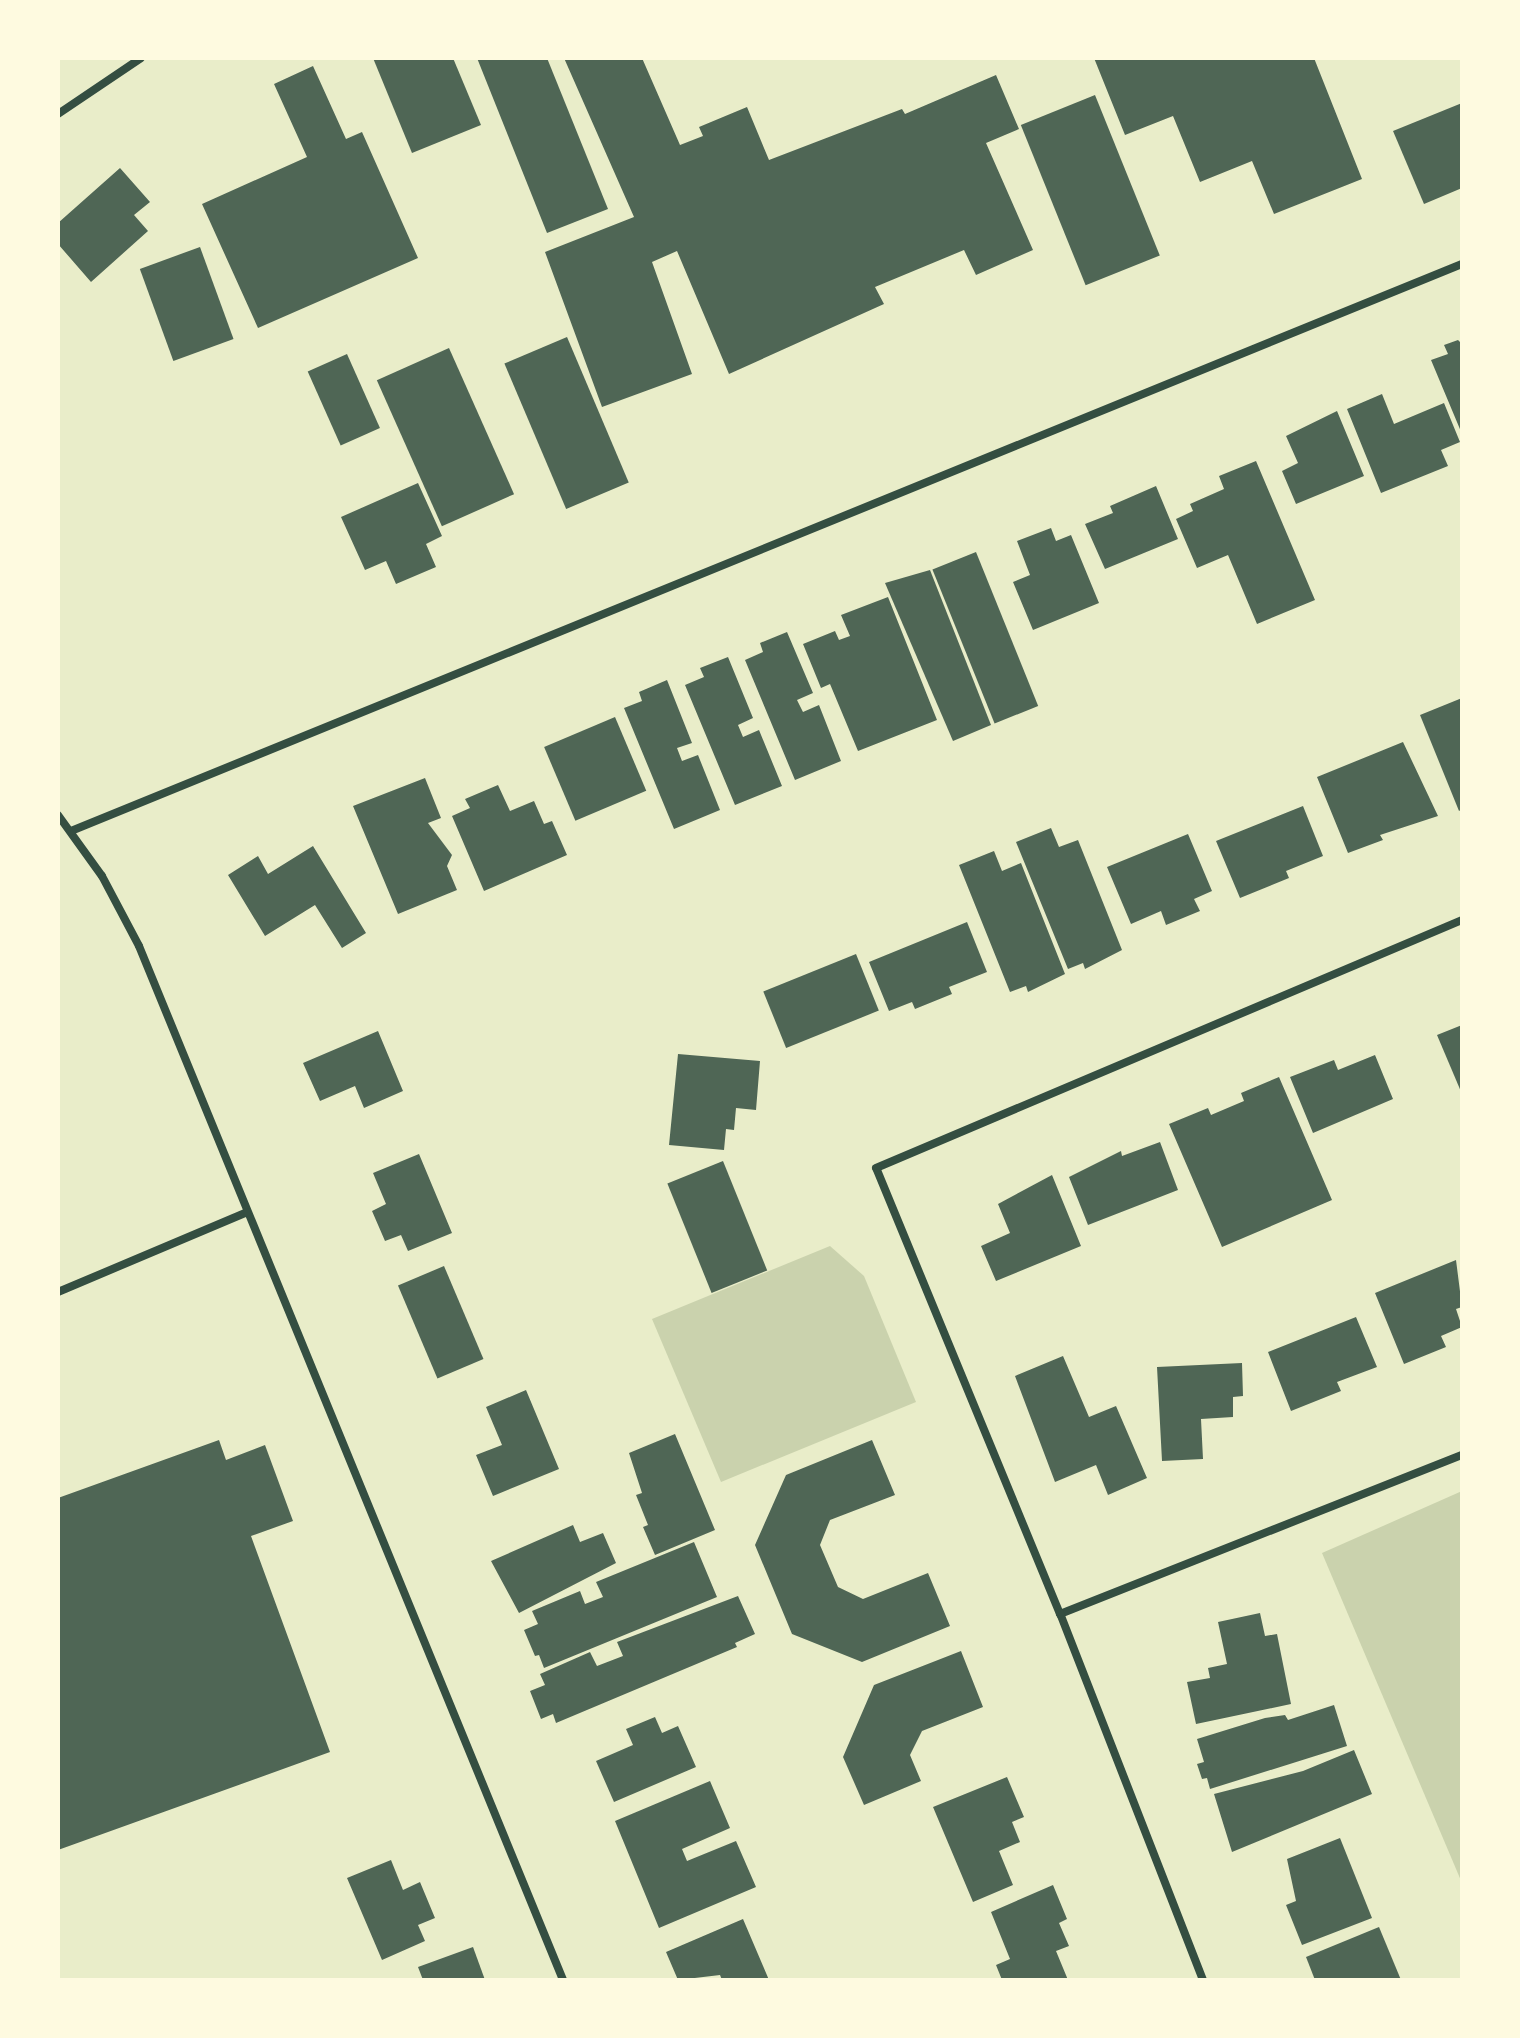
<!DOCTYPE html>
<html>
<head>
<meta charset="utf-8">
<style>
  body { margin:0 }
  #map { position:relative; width:1520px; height:2038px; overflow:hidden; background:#e9edc9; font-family:Lato,sans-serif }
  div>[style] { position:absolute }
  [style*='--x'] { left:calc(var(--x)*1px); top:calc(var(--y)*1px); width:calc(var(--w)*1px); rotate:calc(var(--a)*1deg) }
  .green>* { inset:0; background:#cad2ad }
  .building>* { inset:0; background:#4f6655; transform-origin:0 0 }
  .minor>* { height:8px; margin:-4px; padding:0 4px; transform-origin:4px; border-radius:4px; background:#344e41 }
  span { translate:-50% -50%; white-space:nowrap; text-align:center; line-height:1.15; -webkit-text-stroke:6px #fefae0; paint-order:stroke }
  .frame { position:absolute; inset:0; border:60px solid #fefae0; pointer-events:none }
</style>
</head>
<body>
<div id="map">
  <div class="green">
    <i style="clip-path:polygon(830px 1246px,864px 1276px,916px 1402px,721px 1482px,652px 1319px)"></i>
    <i style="clip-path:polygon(1462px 1491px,1462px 1883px,1322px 1553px)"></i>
  </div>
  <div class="building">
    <i style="clip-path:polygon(373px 58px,453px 58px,481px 125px,412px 153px)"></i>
    <i style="clip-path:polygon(477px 58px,547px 58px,608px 209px,547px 233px)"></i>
    <i style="clip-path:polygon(564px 58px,642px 58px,680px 145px,703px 136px,699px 127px,747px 107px,769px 160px,902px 109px,905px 114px,996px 75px,1019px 129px,986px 143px,1033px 250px,976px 275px,964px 250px,875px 287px,884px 304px,729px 374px,677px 251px,652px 262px,692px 374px,602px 407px,545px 252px,634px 217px)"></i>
    <i style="clip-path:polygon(1094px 58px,1314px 58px,1362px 179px,1274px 214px,1252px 161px,1200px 182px,1173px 116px,1125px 135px)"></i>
    <i style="clip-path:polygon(313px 66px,346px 139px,362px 132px,418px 258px,258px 328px,202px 204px,307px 157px,274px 84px)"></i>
    <i style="left:1095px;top:95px;width:173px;height:80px;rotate:68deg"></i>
    <i style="clip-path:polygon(1462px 103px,1462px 188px,1424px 204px,1393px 131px)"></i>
    <i style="clip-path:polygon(120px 168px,150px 202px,134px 215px,148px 231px,91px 282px,58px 244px,58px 223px)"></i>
    <i style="left:200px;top:247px;width:98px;height:64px;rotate:70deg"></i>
    <i style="left:567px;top:337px;width:158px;height:68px;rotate:67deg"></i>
    <i style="clip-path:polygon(1458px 340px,1462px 344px,1462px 434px,1431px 360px,1448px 354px,1444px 345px)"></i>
    <i style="left:449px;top:348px;width:160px;height:79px;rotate:66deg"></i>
    <i style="left:347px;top:354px;width:81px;height:43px;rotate:66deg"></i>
    <i style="clip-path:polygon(1382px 394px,1394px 424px,1444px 403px,1460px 442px,1441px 450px,1448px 466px,1381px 493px,1347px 409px)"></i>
    <i style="clip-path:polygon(1337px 411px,1364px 476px,1296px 504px,1282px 471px,1298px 463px,1286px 436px)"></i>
    <i style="clip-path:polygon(1256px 461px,1315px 600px,1257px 624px,1228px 555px,1197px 568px,1176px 519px,1193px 511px,1190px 504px,1224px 489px,1219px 476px)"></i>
    <i style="clip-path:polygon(418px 483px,442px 536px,426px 544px,436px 567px,396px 584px,386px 561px,365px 570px,341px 517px)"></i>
    <i style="clip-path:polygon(1156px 486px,1178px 539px,1105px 569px,1085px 524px,1113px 513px,1110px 506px)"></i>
    <i style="clip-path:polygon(1051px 528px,1056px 541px,1071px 535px,1099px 603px,1033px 630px,1013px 582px,1030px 575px,1017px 541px)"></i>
    <i style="left:976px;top:552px;width:166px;height:47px;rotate:68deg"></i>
    <i style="clip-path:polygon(930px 570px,991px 725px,953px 741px,885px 583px)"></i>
    <i style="clip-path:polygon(888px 597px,937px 720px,858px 751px,830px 684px,821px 688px,803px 644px,835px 631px,839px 640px,850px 636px,841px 615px)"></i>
    <i style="clip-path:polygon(787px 632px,813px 693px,797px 700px,803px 712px,819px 705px,841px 761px,795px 780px,745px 660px,763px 652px,760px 643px)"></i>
    <i style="clip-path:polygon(728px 657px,753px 718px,738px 725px,743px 737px,759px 730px,782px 786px,735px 805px,685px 685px,704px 677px,700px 668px)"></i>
    <i style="clip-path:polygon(667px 680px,692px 743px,677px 748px,682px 761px,698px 755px,720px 810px,674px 829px,624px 708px,642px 701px,639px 692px)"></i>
    <i style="clip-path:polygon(1462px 698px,1462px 809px,1459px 811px,1420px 715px)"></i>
    <i style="left:615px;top:717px;width:80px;height:77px;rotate:67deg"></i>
    <i style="clip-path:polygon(1403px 742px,1438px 816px,1380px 835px,1383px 840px,1348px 853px,1317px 777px)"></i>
    <i style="clip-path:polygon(425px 778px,441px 818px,428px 823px,452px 855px,447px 866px,457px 890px,398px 914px,353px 806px)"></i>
    <i style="clip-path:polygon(498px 785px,510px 811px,534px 801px,544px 824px,552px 821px,567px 855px,484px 891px,452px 816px,470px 808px,465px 799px)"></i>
    <i style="clip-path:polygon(1303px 806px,1323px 856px,1286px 871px,1289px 878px,1240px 898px,1216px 841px)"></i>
    <i style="clip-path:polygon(1051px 828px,1059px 847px,1078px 840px,1122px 950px,1085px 969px,1083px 963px,1068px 969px,1016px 842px)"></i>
    <i style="clip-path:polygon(1188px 834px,1212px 891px,1194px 899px,1200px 911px,1166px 925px,1161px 911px,1131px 924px,1107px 867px)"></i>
    <i style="clip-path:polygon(313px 846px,366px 933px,342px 948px,315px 905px,265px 936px,228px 875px,258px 856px,268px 874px)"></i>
    <i style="clip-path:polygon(994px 851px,1002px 871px,1021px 863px,1065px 974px,1028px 992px,1026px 986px,1010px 992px,959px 865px)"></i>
    <i style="clip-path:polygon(967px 922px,987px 972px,949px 987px,952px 994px,915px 1009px,912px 1002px,889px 1011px,869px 962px)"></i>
    <i style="left:856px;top:954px;width:61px;height:100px;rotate:68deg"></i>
    <i style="clip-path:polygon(1462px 1025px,1462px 1094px,1437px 1035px)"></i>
    <i style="clip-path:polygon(378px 1031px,403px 1091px,364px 1108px,355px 1086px,320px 1101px,303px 1063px)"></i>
    <i style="clip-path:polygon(678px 1054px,760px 1061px,756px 1110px,736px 1108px,734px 1130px,726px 1129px,724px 1150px,669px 1145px)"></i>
    <i style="clip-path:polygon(1375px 1055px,1393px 1099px,1313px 1133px,1290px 1077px,1334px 1060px,1338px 1070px)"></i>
    <i style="clip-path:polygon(1279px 1077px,1332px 1200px,1222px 1247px,1169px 1124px,1208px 1108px,1211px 1115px,1244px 1101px,1241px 1093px)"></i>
    <i style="clip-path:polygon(1160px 1142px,1178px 1190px,1088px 1225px,1069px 1177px,1121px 1151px,1122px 1156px)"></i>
    <i style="clip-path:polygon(419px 1154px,452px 1233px,408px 1251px,401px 1235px,385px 1241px,372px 1211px,386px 1204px,373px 1173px)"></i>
    <i style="left:723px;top:1161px;width:118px;height:60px;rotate:68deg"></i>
    <i style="clip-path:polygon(1052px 1175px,1081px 1246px,996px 1281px,981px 1246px,1010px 1233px,998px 1204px)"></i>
    <i style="clip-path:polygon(1456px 1260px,1462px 1307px,1456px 1309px,1462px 1327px,1441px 1336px,1446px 1347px,1404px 1364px,1375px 1293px)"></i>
    <i style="left:444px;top:1266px;width:101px;height:50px;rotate:67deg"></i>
    <i style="clip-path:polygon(1356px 1317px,1377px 1367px,1337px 1382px,1341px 1391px,1291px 1411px,1268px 1352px)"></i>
    <i style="clip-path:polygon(1063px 1356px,1089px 1417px,1116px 1406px,1147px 1478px,1108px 1495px,1096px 1465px,1055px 1482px,1015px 1376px)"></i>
    <i style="clip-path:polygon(1242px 1363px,1243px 1396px,1233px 1397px,1233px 1417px,1201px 1419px,1203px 1459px,1162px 1461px,1157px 1367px)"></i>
    <i style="clip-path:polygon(526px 1390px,559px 1469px,493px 1496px,476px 1455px,502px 1445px,486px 1407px)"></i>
    <i style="clip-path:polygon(675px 1434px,715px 1530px,655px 1555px,643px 1527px,648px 1525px,636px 1495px,642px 1493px,629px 1453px)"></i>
    <i style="clip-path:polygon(219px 1440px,226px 1460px,265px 1445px,293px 1521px,251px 1536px,330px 1752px,58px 1850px,58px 1498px)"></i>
    <i style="clip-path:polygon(872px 1440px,895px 1495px,830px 1520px,820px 1545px,838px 1587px,863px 1599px,928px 1573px,950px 1626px,862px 1662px,792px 1634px,755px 1545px,786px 1475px)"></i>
    <i style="clip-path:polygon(573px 1525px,580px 1542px,603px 1533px,616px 1563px,519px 1613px,491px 1561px)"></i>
    <i style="clip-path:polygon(694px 1542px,717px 1597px,544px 1668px,539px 1655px,535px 1656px,524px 1630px,538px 1624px,532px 1611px,580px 1591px,585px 1604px,603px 1597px,596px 1582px)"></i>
    <i style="clip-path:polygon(738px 1596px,755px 1634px,735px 1643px,737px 1647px,556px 1723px,553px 1714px,541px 1719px,530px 1691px,545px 1685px,540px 1674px,590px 1652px,597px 1666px,623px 1656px,617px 1642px)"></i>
    <i style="clip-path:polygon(1260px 1613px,1265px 1636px,1277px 1634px,1291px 1704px,1196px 1724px,1187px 1682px,1210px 1678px,1208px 1668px,1227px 1664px,1218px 1622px)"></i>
    <i style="clip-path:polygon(961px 1651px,983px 1707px,922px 1731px,910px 1755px,921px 1781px,864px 1805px,843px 1757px,874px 1685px)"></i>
    <i style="clip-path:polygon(1334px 1705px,1347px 1746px,1210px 1789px,1207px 1778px,1202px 1779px,1197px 1764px,1204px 1762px,1197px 1739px,1265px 1718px,1285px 1715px,1288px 1720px)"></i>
    <i style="clip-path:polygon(655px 1717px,662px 1733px,678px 1726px,696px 1767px,614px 1802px,596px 1761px,633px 1745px,626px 1729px)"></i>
    <i style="clip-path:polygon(1354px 1750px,1372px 1794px,1232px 1852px,1214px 1794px,1303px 1771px)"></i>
    <i style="clip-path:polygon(1007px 1777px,1024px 1817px,1012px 1822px,1020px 1842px,999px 1851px,1013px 1885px,973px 1902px,933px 1807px)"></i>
    <i style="clip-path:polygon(710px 1781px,730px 1828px,682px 1849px,687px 1861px,736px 1841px,756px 1887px,659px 1928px,615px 1821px)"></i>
    <i style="clip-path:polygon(1340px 1838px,1372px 1918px,1302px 1945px,1286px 1905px,1296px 1901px,1287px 1859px)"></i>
    <i style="clip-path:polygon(391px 1860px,403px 1890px,420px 1882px,435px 1918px,418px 1925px,425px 1941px,382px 1960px,347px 1878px)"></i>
    <i style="clip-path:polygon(1053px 1885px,1067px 1919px,1059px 1923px,1069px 1946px,1056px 1951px,1068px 1980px,1002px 1980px,996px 1965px,1010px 1959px,991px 1912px)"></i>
    <i style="clip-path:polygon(743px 1919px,769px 1980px,722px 1980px,720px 1975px,678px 1980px,666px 1952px)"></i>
    <i style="clip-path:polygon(1379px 1927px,1401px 1980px,1315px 1980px,1306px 1957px)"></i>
    <i style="clip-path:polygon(473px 1947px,485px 1980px,423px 1980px,418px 1967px)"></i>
  </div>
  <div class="minor">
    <i style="--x:58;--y:114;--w:100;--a:-34"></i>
    <i style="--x:58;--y:815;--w:75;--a:54.2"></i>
    <i style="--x:102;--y:876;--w:79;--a:62.1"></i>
    <i style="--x:139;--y:946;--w:1118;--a:67.7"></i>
    <i style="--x:71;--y:831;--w:1502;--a:-22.18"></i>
    <i style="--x:58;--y:1292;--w:205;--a:-22.9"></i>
    <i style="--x:1060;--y:1614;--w:432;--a:-21.6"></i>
    <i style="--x:1203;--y:1980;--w:393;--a:-111.3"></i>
    <i style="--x:1060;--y:1614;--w:482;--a:-112.4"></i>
    <i style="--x:876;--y:1168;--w:636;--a:-22.94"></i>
  </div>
  <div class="frame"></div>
</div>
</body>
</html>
